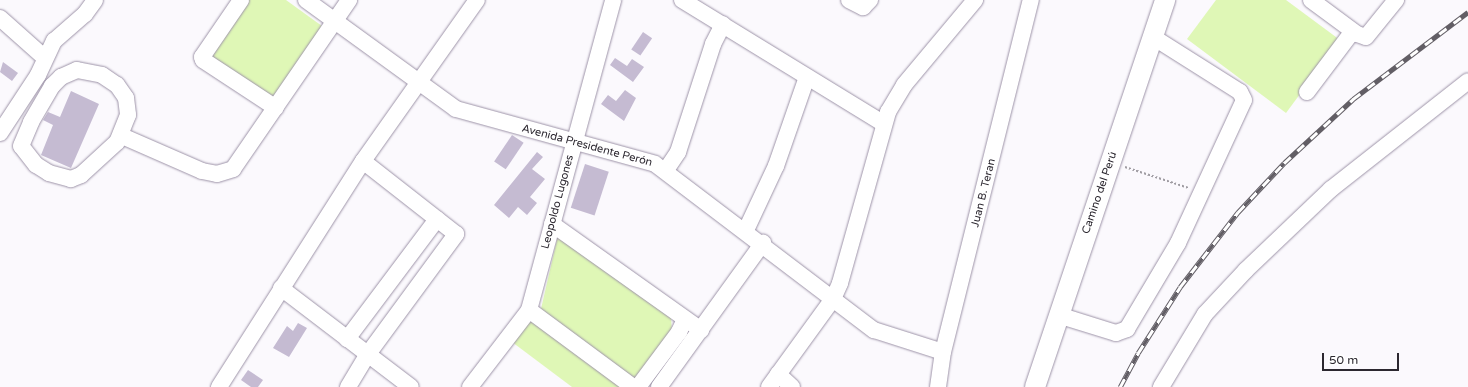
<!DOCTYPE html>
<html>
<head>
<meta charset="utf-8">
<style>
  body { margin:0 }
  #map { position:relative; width:1468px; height:387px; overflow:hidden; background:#fbf9fd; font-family:"Varela Round",sans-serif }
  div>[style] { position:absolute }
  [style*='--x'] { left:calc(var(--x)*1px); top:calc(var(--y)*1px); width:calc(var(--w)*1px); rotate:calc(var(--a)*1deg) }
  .green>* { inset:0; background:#dff7b6 }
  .building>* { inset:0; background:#c5bbd2; transform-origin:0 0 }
  .path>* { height:2px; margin-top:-1px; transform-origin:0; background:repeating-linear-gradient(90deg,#a09da3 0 2px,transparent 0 4px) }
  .roads { filter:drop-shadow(0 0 1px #9d93a8) drop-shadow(0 0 1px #9d93a8) }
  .minor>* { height:16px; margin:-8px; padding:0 8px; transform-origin:8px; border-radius:8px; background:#fff }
  .major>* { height:20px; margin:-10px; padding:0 10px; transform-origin:10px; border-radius:10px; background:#fff }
  .rail>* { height:4.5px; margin-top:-2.25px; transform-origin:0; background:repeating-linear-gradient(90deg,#fff 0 9px,#625e65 0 18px); box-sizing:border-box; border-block:1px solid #625e65 }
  span { translate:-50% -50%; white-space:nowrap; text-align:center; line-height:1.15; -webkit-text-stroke:3px #fff; paint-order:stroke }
  .street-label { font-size:11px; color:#2c2830 }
  .scale { position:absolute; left:1322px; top:353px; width:77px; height:18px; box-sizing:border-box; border:2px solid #2c2830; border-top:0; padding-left:5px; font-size:12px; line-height:14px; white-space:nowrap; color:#2c2830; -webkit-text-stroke:3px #fff; paint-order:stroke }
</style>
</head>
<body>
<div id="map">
  <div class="green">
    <i style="clip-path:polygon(248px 0,286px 0,322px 26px,274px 98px,210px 57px)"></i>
    <i style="clip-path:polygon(1216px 0,1286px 0,1340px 40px,1286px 113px,1187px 39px)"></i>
    <i style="clip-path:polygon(558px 235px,671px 317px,672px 333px,636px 382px,541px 309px)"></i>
    <i style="clip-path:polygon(531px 318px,623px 387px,572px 387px,512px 342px)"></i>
  </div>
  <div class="building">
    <i style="left:643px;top:32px;width:11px;height:21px;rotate:34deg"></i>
    <i style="clip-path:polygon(615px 58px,627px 66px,632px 59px,644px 67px,633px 82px,610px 65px)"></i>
    <i style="clip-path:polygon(3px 62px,18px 73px,12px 81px,0 72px)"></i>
    <i style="clip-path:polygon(625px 90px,636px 98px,624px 121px,601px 104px,608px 95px,616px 101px)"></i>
    <i style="clip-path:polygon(71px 91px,99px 104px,71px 168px,41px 155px,53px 125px,43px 120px,48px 112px,60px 117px)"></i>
    <i style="left:512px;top:135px;width:14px;height:32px;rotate:34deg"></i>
    <i style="clip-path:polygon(537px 152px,543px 157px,532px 169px,545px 179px,530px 197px,537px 203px,527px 215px,518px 207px,509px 218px,494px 205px)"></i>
    <i style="left:585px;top:164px;width:25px;height:46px;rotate:18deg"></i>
    <i style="clip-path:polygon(298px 323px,307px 328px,289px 357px,273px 348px,287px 326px,293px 331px)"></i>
    <i style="clip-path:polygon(248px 370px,263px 380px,258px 387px,251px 387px,241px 380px)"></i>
  </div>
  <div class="path">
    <i style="--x:1125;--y:167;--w:67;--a:18.2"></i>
  </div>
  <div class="roads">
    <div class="minor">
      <i style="--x:241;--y:0;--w:69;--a:124.4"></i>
      <i style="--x:202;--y:57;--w:3;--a:72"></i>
      <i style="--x:203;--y:60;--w:87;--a:33.3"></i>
      <i style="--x:306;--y:0;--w:185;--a:36"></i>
      <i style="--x:456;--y:109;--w:206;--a:15.4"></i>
      <i style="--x:655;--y:164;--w:275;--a:37.2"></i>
      <i style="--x:874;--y:330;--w:72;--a:17.7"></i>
      <i style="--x:682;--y:0;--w:237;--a:31.5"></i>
      <i style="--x:849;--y:0;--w:16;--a:27"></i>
      <i style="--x:863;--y:7;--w:10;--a:-45"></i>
      <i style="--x:1311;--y:0;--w:57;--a:36.5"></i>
      <i style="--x:1357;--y:34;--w:9;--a:18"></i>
      <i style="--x:1366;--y:37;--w:48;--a:-51"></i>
      <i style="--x:0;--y:18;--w:59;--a:41.6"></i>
      <i style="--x:77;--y:70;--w:25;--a:11"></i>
      <i style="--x:102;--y:75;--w:18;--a:34"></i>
      <i style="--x:117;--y:85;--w:16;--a:55"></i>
      <i style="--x:126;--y:98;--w:17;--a:83"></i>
      <i style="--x:128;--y:115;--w:29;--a:112"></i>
      <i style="--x:117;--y:142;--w:49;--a:137.5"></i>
      <i style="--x:81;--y:175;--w:11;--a:158"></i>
      <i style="--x:71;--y:179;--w:23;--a:-165"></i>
      <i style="--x:49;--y:173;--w:15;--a:-148"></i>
      <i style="--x:36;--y:165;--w:24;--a:-128"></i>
      <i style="--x:21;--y:146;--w:26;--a:-67"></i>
      <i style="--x:31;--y:122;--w:42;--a:-59.7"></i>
      <i style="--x:52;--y:86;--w:13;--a:-45"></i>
      <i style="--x:61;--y:77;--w:17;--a:-24"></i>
      <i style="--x:1307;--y:92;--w:76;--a:-53"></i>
      <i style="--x:0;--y:133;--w:69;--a:-56.8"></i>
      <i style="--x:38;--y:75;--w:38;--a:-65"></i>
      <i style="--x:54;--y:41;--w:41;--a:-41.1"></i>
      <i style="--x:85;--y:14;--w:17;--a:-54"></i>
      <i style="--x:122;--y:136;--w:87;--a:23.6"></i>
      <i style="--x:202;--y:171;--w:15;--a:11"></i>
      <i style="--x:217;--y:174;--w:17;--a:-17"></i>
      <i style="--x:233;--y:169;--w:205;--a:-55.5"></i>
      <i style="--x:666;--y:170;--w:22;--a:-56"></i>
      <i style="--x:678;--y:152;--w:114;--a:-72"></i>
      <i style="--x:713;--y:44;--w:22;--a:-63"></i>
      <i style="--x:552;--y:224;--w:183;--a:35.4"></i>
      <i style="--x:746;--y:230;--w:71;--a:-64.9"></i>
      <i style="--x:776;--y:166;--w:94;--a:-70.8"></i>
      <i style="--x:281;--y:288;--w:163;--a:37.3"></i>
      <i style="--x:529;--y:310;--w:129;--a:36.5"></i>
      <i style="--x:1058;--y:315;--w:61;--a:17.2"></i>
      <i style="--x:1116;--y:333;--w:12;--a:-20"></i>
      <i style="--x:1127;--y:329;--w:100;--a:-59.3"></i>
      <i style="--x:1178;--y:243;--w:157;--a:-65.2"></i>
      <i style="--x:1244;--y:100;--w:9;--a:-117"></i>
      <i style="--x:1240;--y:92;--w:103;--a:-147.7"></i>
      <i style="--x:347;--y:339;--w:150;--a:-53.1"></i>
      <i style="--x:778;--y:374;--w:19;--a:43"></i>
      <i style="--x:219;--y:387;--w:268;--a:-57.5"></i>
      <i style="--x:363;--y:161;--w:197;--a:-54.7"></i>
      <i style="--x:348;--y:387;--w:39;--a:-59"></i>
      <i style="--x:368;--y:354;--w:149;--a:-53.7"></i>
      <i style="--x:456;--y:234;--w:118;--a:-141.9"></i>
      <i style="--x:470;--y:387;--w:97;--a:-52.5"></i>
      <i style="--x:529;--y:310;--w:321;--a:-74.8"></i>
      <i style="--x:638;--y:387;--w:69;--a:-53.3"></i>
      <i style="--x:679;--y:332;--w:14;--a:-65"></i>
      <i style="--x:659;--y:387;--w:178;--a:-54.2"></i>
      <i style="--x:769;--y:387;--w:109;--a:-54"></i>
      <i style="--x:833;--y:299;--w:17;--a:-66"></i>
      <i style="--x:840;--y:283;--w:178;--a:-74.3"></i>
      <i style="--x:888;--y:112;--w:31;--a:-59"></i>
      <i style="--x:904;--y:85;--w:111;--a:-50.1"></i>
      <i style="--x:938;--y:387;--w:35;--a:-82"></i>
      <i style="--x:943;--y:352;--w:363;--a:-76"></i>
      <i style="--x:1161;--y:387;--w:85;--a:-58.9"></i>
      <i style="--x:1205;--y:314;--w:60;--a:-47"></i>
      <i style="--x:1246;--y:270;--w:117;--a:-43.6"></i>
      <i style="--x:1331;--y:189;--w:174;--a:-38.2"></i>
    </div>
    <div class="major">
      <i style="--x:1035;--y:387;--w:408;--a:-71.4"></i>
    </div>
  </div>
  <div class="rail">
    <i style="--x:1120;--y:387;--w:38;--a:-62"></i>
    <i style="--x:1138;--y:353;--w:78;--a:-57.5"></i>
    <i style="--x:1180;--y:287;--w:95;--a:-52.3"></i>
    <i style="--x:1238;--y:212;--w:67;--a:-46.8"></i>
    <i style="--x:1284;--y:163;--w:94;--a:-42.8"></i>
    <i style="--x:1353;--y:99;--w:144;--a:-37.1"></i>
  </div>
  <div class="street-label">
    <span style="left:587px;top:146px;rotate:15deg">Avenida Presidente Perón</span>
    <span style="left:984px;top:193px;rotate:-76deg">Juan B. Teran</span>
    <span style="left:1100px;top:193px;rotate:-71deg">Camino del Perú</span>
    <span style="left:558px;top:202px;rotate:-75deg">Leopoldo Lugones</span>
  </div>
  <div class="scale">50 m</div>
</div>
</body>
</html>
